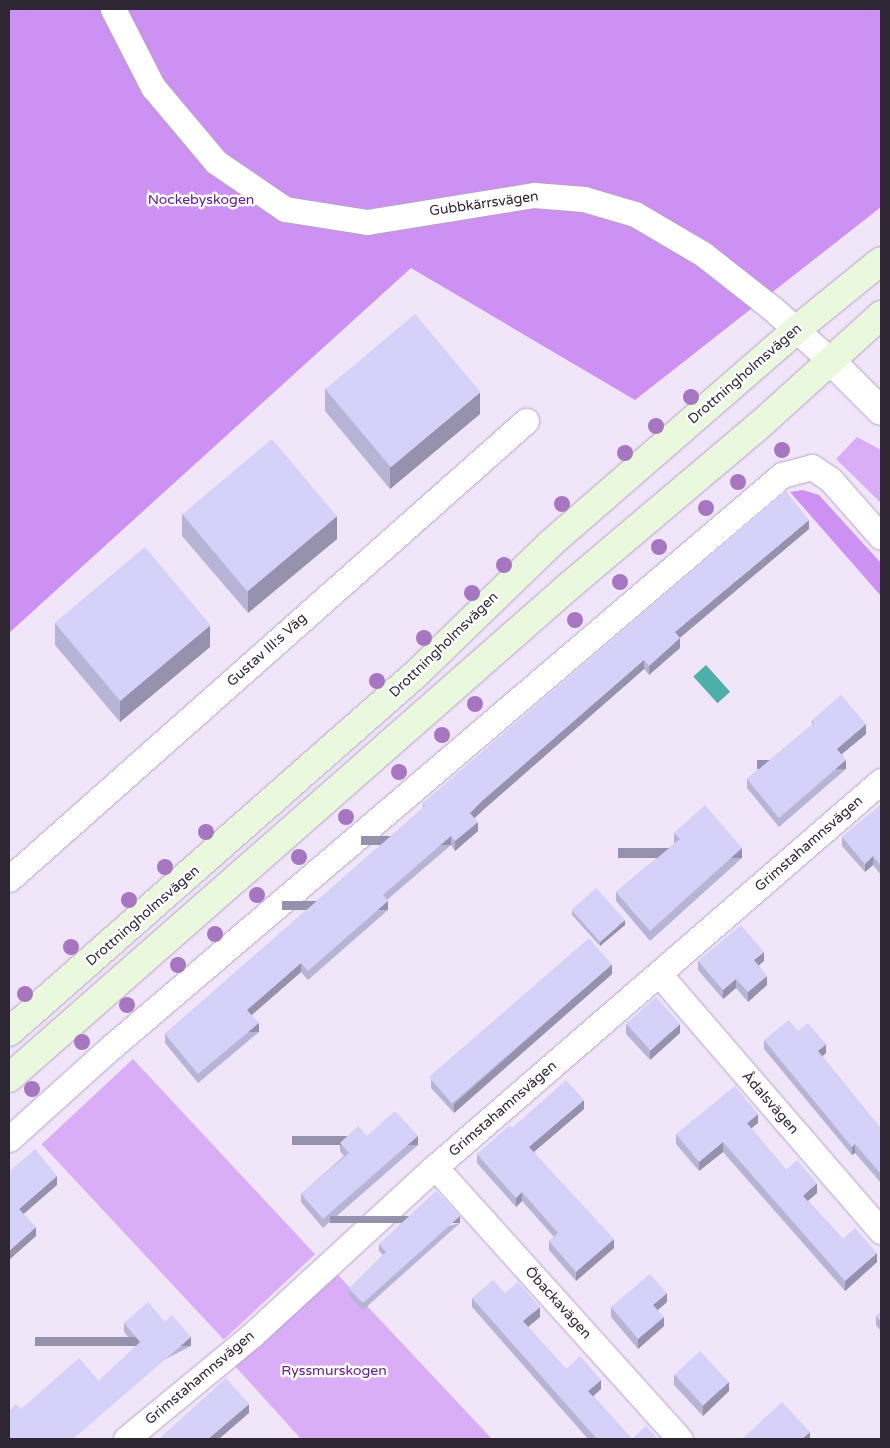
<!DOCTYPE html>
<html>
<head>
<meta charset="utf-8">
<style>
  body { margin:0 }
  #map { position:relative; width:890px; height:1448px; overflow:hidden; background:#f1e5fa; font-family:"Varela Round",sans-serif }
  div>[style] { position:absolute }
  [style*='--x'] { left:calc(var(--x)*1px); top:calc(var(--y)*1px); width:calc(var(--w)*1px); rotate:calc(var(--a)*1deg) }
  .green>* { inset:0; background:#daaef7; transform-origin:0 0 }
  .forest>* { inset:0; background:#cd91f4 }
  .water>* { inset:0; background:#4eaea9; transform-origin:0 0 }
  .roads { filter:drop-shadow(0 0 1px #b7a3c5) drop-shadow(0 0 1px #b7a3c5) }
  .minor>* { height:25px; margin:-12.5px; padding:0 12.5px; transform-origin:12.5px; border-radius:12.5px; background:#fff }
  .tertiary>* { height:28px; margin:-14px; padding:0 14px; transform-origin:14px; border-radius:14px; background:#fff }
  .secondary>* { height:28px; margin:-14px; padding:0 14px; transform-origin:14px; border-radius:14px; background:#eaf8de }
  .trees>* { width:16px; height:16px; margin:-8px; border-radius:50%; background:#a676c0 }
  .wall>* { inset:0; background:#b8b4d5 }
  .shaded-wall>* { inset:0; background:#9692ae; transform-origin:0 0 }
  .building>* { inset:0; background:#d6d1f8; transform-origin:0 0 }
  span { translate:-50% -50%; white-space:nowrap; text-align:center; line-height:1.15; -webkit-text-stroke:5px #fff; paint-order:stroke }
  .park-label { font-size:14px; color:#691b90 }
  .street-label { font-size:14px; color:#2e2633 }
  .frame { position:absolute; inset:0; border:10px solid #2e2633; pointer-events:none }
</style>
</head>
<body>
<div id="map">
  <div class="green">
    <i style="clip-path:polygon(857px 437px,881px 450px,881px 503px,836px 459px)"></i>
    <i style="left:133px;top:1059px;width:267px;height:125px;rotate:47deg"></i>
    <i style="clip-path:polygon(338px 1275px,492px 1439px,301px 1439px,235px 1366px)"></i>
  </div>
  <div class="forest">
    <i style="clip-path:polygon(9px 9px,881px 9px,881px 207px,635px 400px,411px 268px,9px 633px)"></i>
    <i style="clip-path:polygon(803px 490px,819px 495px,881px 563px,881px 596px,790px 492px)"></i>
  </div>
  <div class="water">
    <i style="left:706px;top:665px;width:36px;height:17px;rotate:48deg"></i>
  </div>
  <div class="roads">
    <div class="minor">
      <i style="--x:113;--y:9;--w:88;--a:62.9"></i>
      <i style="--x:153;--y:87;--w:98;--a:50"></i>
      <i style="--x:216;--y:162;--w:83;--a:34.3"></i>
      <i style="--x:285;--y:209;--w:83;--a:9"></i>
      <i style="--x:367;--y:222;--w:169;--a:-9.2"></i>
      <i style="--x:534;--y:195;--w:50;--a:4.6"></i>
      <i style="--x:584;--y:199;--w:53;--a:16.4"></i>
      <i style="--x:635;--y:214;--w:79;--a:30.5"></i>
      <i style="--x:703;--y:254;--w:89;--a:38.2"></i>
      <i style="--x:773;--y:309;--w:79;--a:41.9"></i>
      <i style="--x:9;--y:879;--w:691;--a:-41.54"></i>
      <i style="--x:659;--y:974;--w:340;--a:49.2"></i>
      <i style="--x:9;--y:1139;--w:135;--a:-42"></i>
      <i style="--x:109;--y:1049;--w:885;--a:-40.46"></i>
      <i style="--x:782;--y:475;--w:31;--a:-15"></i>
      <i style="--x:812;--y:467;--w:22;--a:34"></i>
      <i style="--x:830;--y:479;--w:77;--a:48.7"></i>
      <i style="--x:435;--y:1167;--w:366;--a:48"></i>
      <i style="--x:126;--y:1439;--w:163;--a:-39.5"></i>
      <i style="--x:252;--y:1335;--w:248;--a:-42.6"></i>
      <i style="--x:435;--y:1167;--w:590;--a:-40.88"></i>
    </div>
    <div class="tertiary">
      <i style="--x:832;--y:362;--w:69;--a:45"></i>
    </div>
    <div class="secondary">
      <i style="--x:9;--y:1032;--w:542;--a:-41.34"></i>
      <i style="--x:416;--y:674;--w:187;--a:-44.1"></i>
      <i style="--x:550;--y:544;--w:326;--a:-41"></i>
      <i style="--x:796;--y:330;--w:109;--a:-39.1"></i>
      <i style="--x:9;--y:1078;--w:744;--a:-41.29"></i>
      <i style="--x:568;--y:587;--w:254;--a:-40.2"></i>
      <i style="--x:762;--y:423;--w:161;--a:-42.2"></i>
    </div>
  </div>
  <div class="trees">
    <i style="left:691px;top:397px"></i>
    <i style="left:656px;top:426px"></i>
    <i style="left:782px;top:450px"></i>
    <i style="left:625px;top:453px"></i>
    <i style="left:738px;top:482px"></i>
    <i style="left:562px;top:504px"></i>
    <i style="left:706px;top:508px"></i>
    <i style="left:659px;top:547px"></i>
    <i style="left:504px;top:565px"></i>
    <i style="left:620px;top:582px"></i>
    <i style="left:472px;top:593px"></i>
    <i style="left:575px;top:620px"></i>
    <i style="left:424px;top:638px"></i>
    <i style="left:377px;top:681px"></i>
    <i style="left:475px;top:704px"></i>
    <i style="left:442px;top:735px"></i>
    <i style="left:399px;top:772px"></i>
    <i style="left:346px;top:817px"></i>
    <i style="left:206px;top:832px"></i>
    <i style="left:299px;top:857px"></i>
    <i style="left:165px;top:867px"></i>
    <i style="left:257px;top:895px"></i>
    <i style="left:129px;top:900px"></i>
    <i style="left:215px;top:934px"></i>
    <i style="left:71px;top:947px"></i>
    <i style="left:178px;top:965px"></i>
    <i style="left:25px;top:994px"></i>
    <i style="left:127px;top:1005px"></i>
    <i style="left:82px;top:1042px"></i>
    <i style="left:32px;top:1089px"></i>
  </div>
  <div class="wall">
    <i style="clip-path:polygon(325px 389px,480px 414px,390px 489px,325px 411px)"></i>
    <i style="clip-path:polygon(182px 514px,337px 539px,248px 613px,182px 536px)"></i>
    <i style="clip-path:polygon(809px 529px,679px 638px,680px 648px,649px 675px,644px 669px,482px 811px,475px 818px,478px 831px,455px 851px,451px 845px,387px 900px,388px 910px,308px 980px,301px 972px,252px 1015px,259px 1032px,198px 1083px,165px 1043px,165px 1034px,423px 808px,423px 803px)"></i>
    <i style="clip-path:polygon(55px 623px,210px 647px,120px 722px,55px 645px)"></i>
    <i style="clip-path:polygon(812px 720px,866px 734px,842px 754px,846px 769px,779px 827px,747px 788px,747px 779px,812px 725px)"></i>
    <i style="clip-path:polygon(881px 805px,881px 875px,873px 865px,865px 872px,842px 846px,842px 837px)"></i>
    <i style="clip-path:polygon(674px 833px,742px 858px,650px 941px,616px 901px,616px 892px,675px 843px,674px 842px)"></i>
    <i style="clip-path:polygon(572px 910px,625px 925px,600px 946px,572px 915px)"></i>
    <i style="clip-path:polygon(698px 961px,764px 961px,759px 965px,767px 985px,748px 1002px,736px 988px,723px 999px,698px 970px)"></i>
    <i style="clip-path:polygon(612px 974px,454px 1113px,431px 1088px,431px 1079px)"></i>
    <i style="clip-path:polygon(626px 1024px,680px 1033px,650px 1060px,626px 1034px)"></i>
    <i style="clip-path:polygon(798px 1031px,826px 1053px,822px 1056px,881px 1129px,881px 1183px,855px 1153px,852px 1155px,764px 1049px,764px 1040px)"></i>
    <i style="clip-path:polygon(584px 1109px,534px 1152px,614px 1248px,576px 1281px,549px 1250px,549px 1241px,554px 1237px,522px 1201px,516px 1207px,477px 1163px,477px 1154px,512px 1128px)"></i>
    <i style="clip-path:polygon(758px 1123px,751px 1128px,786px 1170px,817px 1193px,808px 1201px,843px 1239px,877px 1262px,845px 1291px,723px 1152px,699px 1171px,676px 1144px,676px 1134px)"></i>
    <i style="clip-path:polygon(367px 1136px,418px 1145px,323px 1228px,301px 1202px,301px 1194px,344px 1156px,340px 1151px,340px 1143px)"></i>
    <i style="clip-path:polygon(460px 1223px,363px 1310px,349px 1296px,349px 1289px,383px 1255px,379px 1251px,379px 1244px)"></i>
    <i style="clip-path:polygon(505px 1293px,540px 1317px,528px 1327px,566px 1369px,601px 1389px,593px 1396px,632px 1439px,658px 1439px,588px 1439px,472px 1307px,472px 1298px)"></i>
    <i style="clip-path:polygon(667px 1302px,658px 1310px,664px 1326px,638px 1349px,611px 1317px,611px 1307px)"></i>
    <i style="clip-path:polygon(881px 1312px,881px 1331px,876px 1325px,876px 1316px)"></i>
    <i style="clip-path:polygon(165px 1322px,191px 1346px,9px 1439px,21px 1409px,99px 1381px,136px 1346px,124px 1332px,124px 1323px)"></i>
    <i style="clip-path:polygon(674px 1375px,729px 1391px,703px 1416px,674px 1385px)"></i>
  </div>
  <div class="shaded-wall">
    <i style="clip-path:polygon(480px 392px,480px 414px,390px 489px,390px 467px)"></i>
    <i style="clip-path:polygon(337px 516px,337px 539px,248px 613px,248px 591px)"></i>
    <i style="clip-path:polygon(809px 520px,809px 529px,675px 642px,675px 632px)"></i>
    <i style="clip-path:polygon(210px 625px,210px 647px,120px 722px,120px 700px)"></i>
    <i style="clip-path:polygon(680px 638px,680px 648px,649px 675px,649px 666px)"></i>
    <i style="clip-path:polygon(644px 660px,644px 669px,482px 811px,470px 822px,470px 813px,482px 801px)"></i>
    <i style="clip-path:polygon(866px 724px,866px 734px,837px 758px,837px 749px)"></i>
    <i style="left:846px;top:760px;width:9px;height:89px;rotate:90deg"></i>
    <i style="clip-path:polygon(478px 822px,478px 831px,455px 851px,455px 841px)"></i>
    <i style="left:451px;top:836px;width:9px;height:90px;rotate:90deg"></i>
    <i style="left:742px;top:848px;width:10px;height:124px;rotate:90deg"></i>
    <i style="clip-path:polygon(873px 856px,873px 865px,865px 872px,865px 864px)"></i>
    <i style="left:388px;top:901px;width:9px;height:106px;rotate:90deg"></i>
    <i style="clip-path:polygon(625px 920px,625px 925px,600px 946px,600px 942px)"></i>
    <i style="clip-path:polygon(764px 952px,764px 961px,754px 969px,754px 960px)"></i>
    <i style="clip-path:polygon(301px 963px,301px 972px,247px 1019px,247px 1010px)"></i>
    <i style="clip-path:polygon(612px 964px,612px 974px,454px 1113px,454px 1104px)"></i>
    <i style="clip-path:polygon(767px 976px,767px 985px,748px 1002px,748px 992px)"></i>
    <i style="clip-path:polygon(736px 979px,736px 988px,723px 999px,723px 990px)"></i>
    <i style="left:259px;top:1023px;width:9px;height:80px;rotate:90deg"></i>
    <i style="clip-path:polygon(680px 1024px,680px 1033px,650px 1060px,650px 1051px)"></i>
    <i style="clip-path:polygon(826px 1044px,826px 1053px,818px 1060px,818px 1051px)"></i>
    <i style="clip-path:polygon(584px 1100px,584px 1109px,529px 1156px,529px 1147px)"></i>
    <i style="clip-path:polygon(758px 1114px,758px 1123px,747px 1132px,747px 1123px)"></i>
    <i style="left:418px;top:1136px;width:9px;height:126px;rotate:90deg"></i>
    <i style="clip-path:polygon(723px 1142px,723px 1152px,699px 1171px,699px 1162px)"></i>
    <i style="clip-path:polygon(855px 1144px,855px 1153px,852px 1155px,852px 1147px)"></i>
    <i style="clip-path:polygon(57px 1176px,57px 1185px,19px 1218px,19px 1209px)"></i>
    <i style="clip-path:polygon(817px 1183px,817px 1193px,803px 1205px,803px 1196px)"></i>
    <i style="clip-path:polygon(522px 1192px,522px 1201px,516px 1207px,516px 1198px)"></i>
    <i style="left:460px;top:1216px;width:7px;height:130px;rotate:90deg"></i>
    <i style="clip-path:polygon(36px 1227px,36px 1236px,9px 1260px,9px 1251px)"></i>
    <i style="clip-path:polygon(614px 1239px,614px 1248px,576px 1281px,576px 1272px)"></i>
    <i style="clip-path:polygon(877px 1253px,877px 1262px,845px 1291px,845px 1281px)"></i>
    <i style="clip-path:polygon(667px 1293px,667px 1302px,653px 1314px,653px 1305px)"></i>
    <i style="clip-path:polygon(540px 1307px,540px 1317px,523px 1331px,523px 1321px)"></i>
    <i style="clip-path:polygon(664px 1317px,664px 1326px,638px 1349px,638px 1339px)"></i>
    <i style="left:191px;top:1337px;width:9px;height:156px;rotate:90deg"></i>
    <i style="clip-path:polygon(601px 1380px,601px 1389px,588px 1401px,588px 1391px)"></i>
    <i style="clip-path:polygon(729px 1382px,729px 1391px,703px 1416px,703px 1406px)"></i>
    <i style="clip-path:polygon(249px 1404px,249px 1413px,219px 1439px,208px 1439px)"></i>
    <i style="clip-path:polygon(810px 1432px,810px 1439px,802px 1439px)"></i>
  </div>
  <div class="building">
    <i style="left:415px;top:314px;width:102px;height:117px;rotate:50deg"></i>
    <i style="left:272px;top:439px;width:101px;height:117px;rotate:50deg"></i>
    <i style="clip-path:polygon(785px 490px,809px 520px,675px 632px,680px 638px,649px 666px,644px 660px,482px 801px,470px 813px,478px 822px,455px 841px,451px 836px,383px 895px,388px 901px,308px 971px,301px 963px,247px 1010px,259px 1023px,198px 1074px,165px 1034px,425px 806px,423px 803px)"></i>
    <i style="left:145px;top:547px;width:102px;height:118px;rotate:50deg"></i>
    <i style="clip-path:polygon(841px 695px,866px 724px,837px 749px,846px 760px,779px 818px,747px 779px,814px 723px,812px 720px)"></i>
    <i style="clip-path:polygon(705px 805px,742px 848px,650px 931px,616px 892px,680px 839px,674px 833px)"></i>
    <i style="clip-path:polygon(881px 805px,881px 866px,873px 856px,865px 864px,842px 837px)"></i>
    <i style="left:596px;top:888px;width:43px;height:33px;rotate:48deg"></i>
    <i style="clip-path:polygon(741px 925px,764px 952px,754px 960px,767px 976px,748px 992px,736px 979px,723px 990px,698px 961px)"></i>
    <i style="left:589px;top:938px;width:35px;height:212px;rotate:49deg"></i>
    <i style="left:656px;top:997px;width:36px;height:40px;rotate:48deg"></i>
    <i style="clip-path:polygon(789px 1020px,798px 1031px,808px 1023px,826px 1044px,818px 1051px,881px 1129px,881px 1174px,855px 1144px,852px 1147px,764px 1040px)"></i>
    <i style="clip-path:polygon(566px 1080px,584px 1100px,529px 1147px,614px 1239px,576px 1272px,549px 1241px,558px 1233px,522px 1192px,516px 1198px,477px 1154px,510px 1125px,512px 1128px)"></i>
    <i style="clip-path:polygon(735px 1086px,758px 1114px,747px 1123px,786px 1170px,797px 1160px,817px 1183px,803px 1196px,843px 1239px,855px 1228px,877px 1253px,845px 1281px,723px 1142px,699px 1162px,676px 1134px)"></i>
    <i style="clip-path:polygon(395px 1111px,418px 1136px,323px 1219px,301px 1194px,349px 1153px,340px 1143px,358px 1126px,367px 1136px)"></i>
    <i style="clip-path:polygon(35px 1149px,57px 1176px,19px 1209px,36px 1227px,9px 1251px,9px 1172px)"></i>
    <i style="clip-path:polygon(436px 1191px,460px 1216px,363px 1303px,349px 1289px,386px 1252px,379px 1244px)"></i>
    <i style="clip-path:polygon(650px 1274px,667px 1293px,653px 1305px,664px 1317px,638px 1339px,611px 1307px)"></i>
    <i style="clip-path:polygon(493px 1280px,505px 1293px,518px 1282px,540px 1307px,523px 1321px,566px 1369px,580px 1356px,601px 1380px,588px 1391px,632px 1439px,646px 1426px,658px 1439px,597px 1439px,472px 1298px)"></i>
    <i style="clip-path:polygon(148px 1302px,165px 1322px,172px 1315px,191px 1337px,73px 1439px,9px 1439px,9px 1411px,16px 1404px,21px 1409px,79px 1358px,99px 1381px,140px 1342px,124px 1323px)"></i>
    <i style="clip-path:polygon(881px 1312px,881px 1322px,876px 1316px)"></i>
    <i style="left:700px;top:1351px;width:42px;height:35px;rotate:47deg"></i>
    <i style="clip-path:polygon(226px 1378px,249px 1404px,208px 1439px,159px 1439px)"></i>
    <i style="clip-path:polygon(782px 1402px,810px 1432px,802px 1439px,742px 1439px)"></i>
  </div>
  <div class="park-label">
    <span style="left:201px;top:200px">Nockebyskogen</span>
    <span style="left:334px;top:1371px">Ryssmurskogen</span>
  </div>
  <div class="street-label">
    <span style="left:484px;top:204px;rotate:-8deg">Gubbkärrsvägen</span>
    <span style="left:745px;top:374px;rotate:-41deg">Drottningholmsvägen</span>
    <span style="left:444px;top:645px;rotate:-44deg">Drottningholmsvägen</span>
    <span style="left:267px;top:650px;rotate:-42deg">Gustav III:s Väg</span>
    <span style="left:809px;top:844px;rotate:-41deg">Grimstahamnsvägen</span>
    <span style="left:143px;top:916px;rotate:-41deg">Drottningholmsvägen</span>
    <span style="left:770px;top:1103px;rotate:49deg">Ådalsvägen</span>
    <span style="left:503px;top:1109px;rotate:-41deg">Grimstahamnsvägen</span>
    <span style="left:558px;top:1303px;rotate:48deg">Öbackavägen</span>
    <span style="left:200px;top:1378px;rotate:-40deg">Grimstahamnsvägen</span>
  </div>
  <div class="frame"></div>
</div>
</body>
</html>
